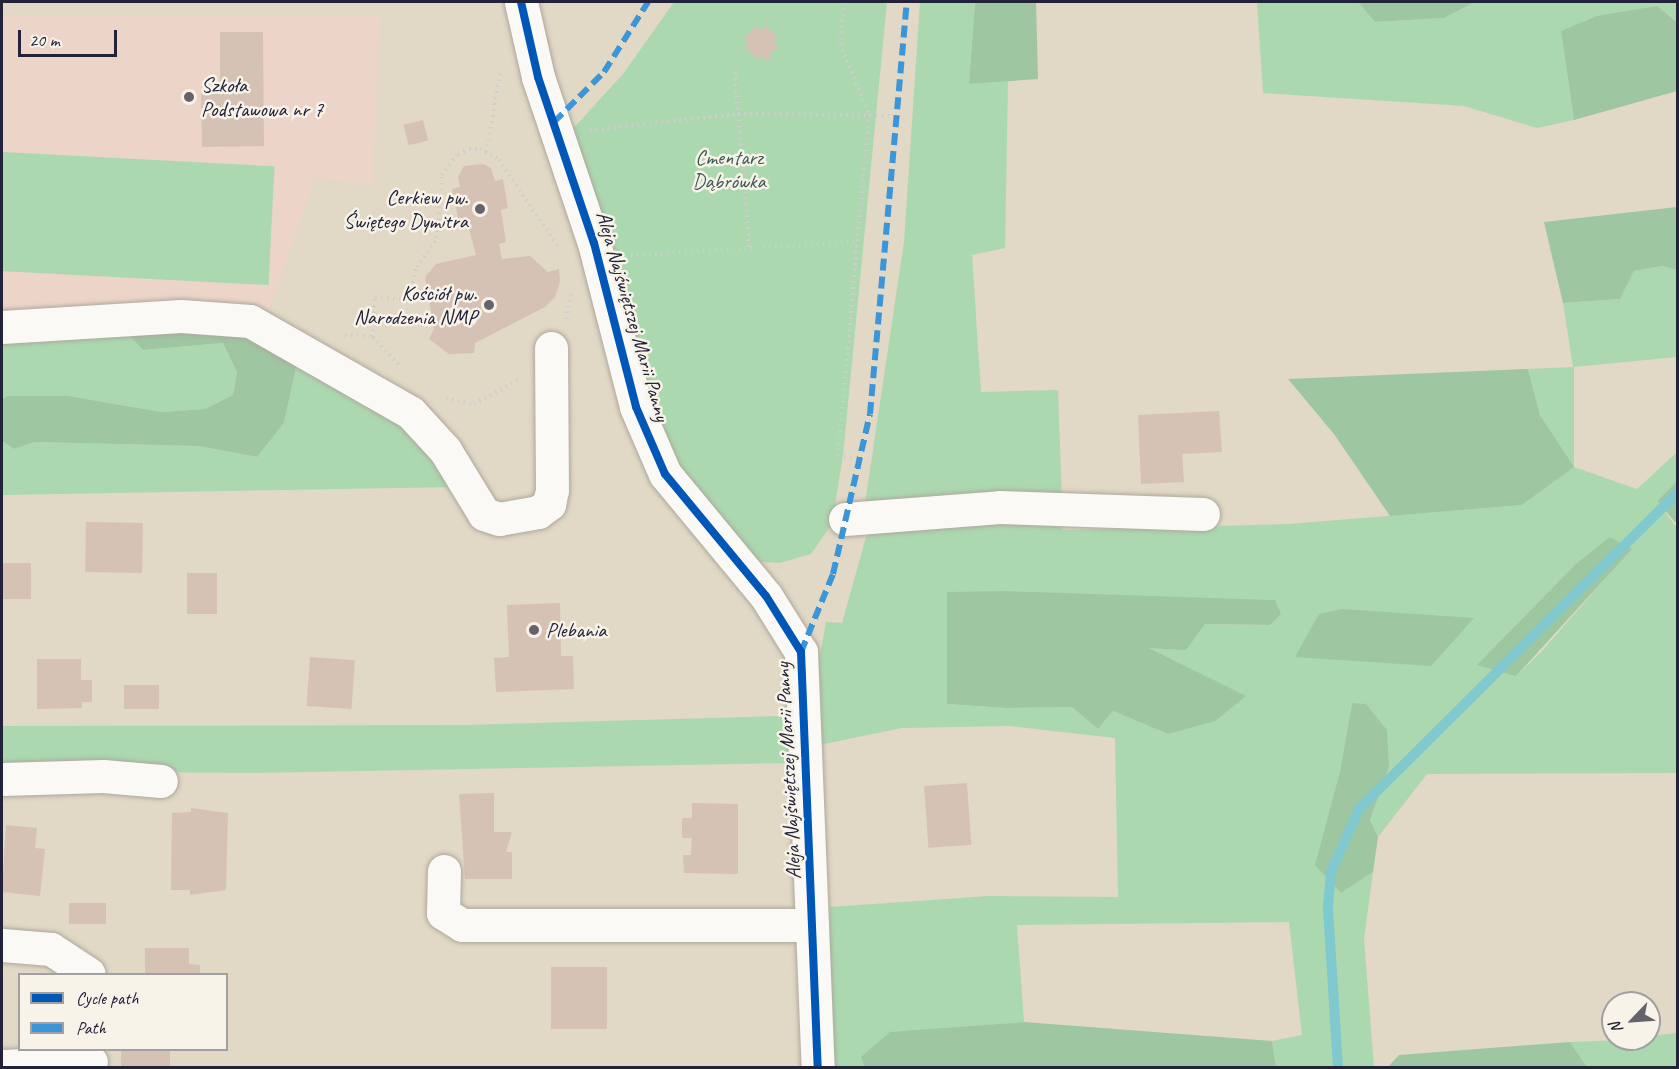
<!DOCTYPE html>
<html>
<head>
<meta charset="utf-8">
<style>
  body { margin:0 }
  #map { position:relative; width:1679px; height:1069px; overflow:hidden; background:#e1d8c5; font-family:Caveat,sans-serif }
  div>[style] { position:absolute }
  [style*='--x'] { left:calc(var(--x)*1px); top:calc(var(--y)*1px); width:calc(var(--w)*1px); rotate:calc(var(--a)*1deg) }
  .built>* { inset:0; background:#edd4c9 }
  .green>* { inset:0; background:#acd8af; transform-origin:0 0 }
  .forest>* { inset:0; background:#9ec6a1 }
  .stream>* { height:10px; margin:-5px; padding:0 5px; transform-origin:5px; border-radius:5px; background:#80c9ce }
  .building>* { inset:0; background:#d5c2b5; transform-origin:0 0 }
  .path>* { height:4px; margin-top:-2px; transform-origin:0; background:repeating-linear-gradient(90deg,#d0cecb 0 1.5px,transparent 0 6px) }
  .roads { filter:drop-shadow(0 0 2px #ada89e) drop-shadow(0 0 2px #ada89e) }
  .minor>* { height:33px; margin:-16.5px; padding:0 16.5px; transform-origin:16.5px; border-radius:16.5px; background:#faf9f6 }
  .quiet>* { height:6px; margin-top:-3px; transform-origin:0; background:repeating-linear-gradient(90deg,#3b95d9 0 12px,transparent 0 18px) }
  .cycleway>* { height:8px; margin:-4px; padding:0 4px; transform-origin:4px; border-radius:4px; background:#0057b8 }
  .dots>* { width:16px; height:16px; translate:-50% -50%; box-sizing:border-box; border:3px solid #f7f3e8; border-radius:50% }
  span { translate:-50% -50%; white-space:nowrap; text-align:center; line-height:1.15; -webkit-text-stroke:5px #f7f3e8; paint-order:stroke }
  .poi-label { font-size:21px; color:#22223b }
  .left { translate:0 -50%; text-align:left }
  .right { translate:-100% -50%; text-align:right }
  .park-label { font-size:21px; color:#3e5958 }
  .street-label { font-size:21px; color:#22223b }
  .frame { position:absolute; inset:0; border:3px solid #22223b; pointer-events:none }
  .legend { position:absolute; left:18px; top:973px; width:210px; height:78px; box-sizing:border-box; background:#f7f3e8; border:2px solid #a29fa3; margin:0; padding:8px 10px; list-style:none; font-size:18px; color:#22223b }
  .legend li { display:flex; align-items:center; gap:12px; height:30px }
  .legend b { width:30px; border:2px solid #a29fa3 }
  .north { position:absolute; left:1601px; top:991px; width:60px; height:60px; box-sizing:border-box; background:#f7f3e8; border:2px solid #a29fa3; border-radius:50%; rotate:245deg; font-size:16px; font-weight:700; line-height:24px; text-align:center; color:#22223b }
  .north::after { content:''; display:block; margin:auto; width:21px; height:27px; background:#65626b; clip-path:polygon(50% 0,100% 100%,50% 72%,0 100%) }
  .scale { position:absolute; left:18px; top:30px; width:99px; height:27px; box-sizing:border-box; border:3px solid #22223b; border-top:0; padding-left:8px; font-size:18px; line-height:21px; white-space:nowrap; color:#22223b; -webkit-text-stroke:4px #f7f3e8; paint-order:stroke }
</style>
</head>
<body>
<div id="map">
  <div class="built">
    <i style="clip-path:polygon(2px 16px,380px 16px,372px 184px,315px 178px,266px 317px,2px 315px)"></i>
  </div>
  <div class="green">
    <i style="clip-path:polygon(674px 2px,887px 2px,843px 455px,832px 524px,811px 554px,780px 563px,762px 562px,734px 545px,664px 442px,570px 132px,623px 74px)"></i>
    <i style="clip-path:polygon(920px 2px,975px 2px,969px 84px,1008px 81px,1005px 248px,972px 255px,981px 392px,1058px 390px,1062px 501px,864px 510px,904px 242px)"></i>
    <i style="clip-path:polygon(1257px 2px,1358px 2px,1375px 22px,1444px 18px,1475px 2px,1677px 2px,1678px 22px,1656px 6px,1561px 31px,1574px 120px,1537px 128px,1464px 106px,1263px 93px)"></i>
    <i style="left:3px;top:152px;width:272px;height:119px;rotate:3deg"></i>
    <i style="clip-path:polygon(evenodd,1662px 266px,1677px 270px,1677px 357px,1574px 367px,1574px 467px,1637px 489px,1677px 452px,1677px 481px,1657px 501px,1677px 528px,1677px 773px,1427px 774px,1378px 837px,1370px 820px,1389px 767px,1352px 703px,1340px 772px,1341px 893px,1373px 872px,1364px 939px,1374px 1067px,1276px 1067px,1272px 1041px,1302px 1035px,1289px 922px,1017px 925px,1024px 1022px,986px 1025px,861px 1057px,865px 1067px,830px 1067px,830px 907px,989px 896px,1118px 897px,1115px 738px,1009px 726px,902px 728px,819px 745px,818px 666px,826px 622px,842px 623px,868px 530px,1062px 519px,1063px 530px,1289px 524px,1522px 505px,1573px 467px,1540px 415px,1528px 369px,1573px 367px,1563px 303px,1620px 299px,1634px 271px,1662px 266px,1631px 549px,1541px 652px,1517px 675px,1631px 549px,1662px 266px,1275px 600px,1270px 625px,1205px 624px,1147px 647px,1245px 696px,1168px 734px,1113px 711px,1098px 729px,1072px 707px,1006px 708px,947px 704px,1275px 600px)"></i>
    <i style="clip-path:polygon(129px 335px,143px 350px,223px 343px,237px 374px,233px 395px,205px 409px,161px 412px,69px 396px,2px 399px,2px 341px)"></i>
    <i style="clip-path:polygon(297px 363px,408px 418px,456px 487px,2px 495px,2px 441px,14px 449px,35px 442px,198px 446px,257px 457px,284px 423px)"></i>
    <i style="clip-path:polygon(783px 716px,793px 763px,248px 773px,2px 771px,2px 726px,467px 725px)"></i>
    <i style="clip-path:polygon(1677px 1033px,1677px 1067px,1587px 1067px,1570px 1042px,1649px 1039px,1649px 1036px)"></i>
  </div>
  <div class="forest">
    <i style="clip-path:polygon(975px 2px,1036px 2px,1038px 79px,969px 84px)"></i>
    <i style="clip-path:polygon(1358px 2px,1475px 2px,1444px 18px,1375px 22px)"></i>
    <i style="clip-path:polygon(1657px 6px,1677px 22px,1677px 91px,1574px 120px,1561px 31px,1597px 16px)"></i>
    <i style="clip-path:polygon(1677px 207px,1677px 270px,1662px 266px,1634px 271px,1620px 299px,1563px 303px,1544px 222px)"></i>
    <i style="clip-path:polygon(175px 329px,235px 331px,297px 363px,284px 423px,257px 457px,198px 446px,35px 442px,14px 449px,2px 441px,2px 399px,8px 396px,69px 396px,161px 412px,205px 409px,233px 395px,237px 373px,223px 343px,143px 350px,129px 335px)"></i>
    <i style="clip-path:polygon(1528px 369px,1540px 415px,1574px 467px,1522px 505px,1390px 516px,1334px 434px,1288px 379px)"></i>
    <i style="clip-path:polygon(1677px 481px,1677px 521px,1675px 522px,1657px 501px)"></i>
    <i style="clip-path:polygon(1610px 537px,1632px 549px,1516px 676px,1477px 665px,1577px 563px)"></i>
    <i style="clip-path:polygon(1002px 591px,1275px 600px,1281px 614px,1270px 625px,1205px 624px,1186px 650px,1149px 648px,1246px 696px,1215px 721px,1168px 734px,1113px 711px,1098px 729px,1072px 707px,1006px 708px,947px 704px,947px 592px)"></i>
    <i style="clip-path:polygon(1342px 609px,1474px 618px,1431px 666px,1295px 657px,1319px 614px)"></i>
    <i style="clip-path:polygon(1352px 703px,1366px 704px,1387px 730px,1389px 767px,1370px 820px,1378px 837px,1373px 872px,1341px 893px,1315px 865px,1340px 772px)"></i>
    <i style="clip-path:polygon(1024px 1022px,1272px 1041px,1276px 1067px,865px 1068px,861px 1057px,890px 1032px)"></i>
    <i style="clip-path:polygon(1570px 1042px,1587px 1067px,1388px 1067px,1399px 1055px)"></i>
  </div>
  <div class="stream">
    <i style="--x:1338;--y:1068;--w:161;--a:-93.6"></i>
    <i style="--x:1328;--y:907;--w:35;--a:-85"></i>
    <i style="--x:1331;--y:872;--w:69;--a:-66"></i>
    <i style="--x:1359;--y:809;--w:450;--a:-44.8"></i>
  </div>
  <div class="building">
    <i style="clip-path:polygon(766px 24px,773px 34px,777px 33px,775px 45px,779px 47px,769px 54px,771px 58px,767px 61px,758px 56px,757px 61px,750px 50px,745px 52px,747px 40px,743px 38px,753px 31px,751px 27px,764px 29px)"></i>
    <i style="clip-path:polygon(220px 32px,263px 32px,264px 146px,202px 147px,201px 94px,220px 94px)"></i>
    <i style="left:423px;top:120px;width:21px;height:20px;rotate:76deg"></i>
    <i style="clip-path:polygon(483px 164px,491px 168px,495px 181px,503px 179px,508px 208px,501px 210px,506px 242px,499px 244px,502px 259px,530px 256px,548px 272px,559px 269px,560px 282px,555px 297px,545px 307px,475px 343px,474px 353px,449px 354px,429px 339px,434px 329px,425px 277px,436px 264px,476px 255px,466px 218px,458px 218px,452px 189px,460px 187px,458px 177px,464px 166px)"></i>
    <i style="clip-path:polygon(1219px 411px,1222px 452px,1182px 454px,1184px 482px,1141px 484px,1138px 415px)"></i>
    <i style="left:86px;top:522px;width:57px;height:50px;rotate:1deg"></i>
    <i style="left:2px;top:563px;width:29px;height:36px"></i>
    <i style="left:217px;top:573px;width:41px;height:30px;rotate:90deg"></i>
    <i style="clip-path:polygon(560px 603px,561px 656px,573px 656px,574px 689px,496px 692px,494px 658px,509px 657px,507px 605px)"></i>
    <i style="left:310px;top:657px;width:45px;height:49px;rotate:4deg"></i>
    <i style="clip-path:polygon(37px 659px,81px 659px,81px 680px,92px 680px,92px 702px,82px 702px,82px 708px,37px 709px)"></i>
    <i style="left:124px;top:685px;width:35px;height:24px"></i>
    <i style="left:967px;top:783px;width:62px;height:43px;rotate:86deg"></i>
    <i style="clip-path:polygon(494px 793px,494px 832px,512px 832px,506px 852px,512px 852px,512px 879px,465px 879px,459px 794px)"></i>
    <i style="clip-path:polygon(692px 803px,738px 804px,738px 874px,684px 873px,683px 855px,691px 855px,692px 838px,682px 838px,682px 818px,692px 818px)"></i>
    <i style="clip-path:polygon(191px 808px,228px 813px,226px 890px,190px 895px,190px 890px,171px 890px,172px 813px,191px 812px)"></i>
    <i style="clip-path:polygon(6px 825px,37px 828px,35px 848px,45px 849px,40px 896px,2px 892px)"></i>
    <i style="left:69px;top:903px;width:37px;height:21px"></i>
    <i style="clip-path:polygon(145px 948px,189px 948px,189px 964px,200px 965px,200px 974px,145px 974px)"></i>
    <i style="left:551px;top:967px;width:56px;height:62px"></i>
    <i style="left:170px;top:1051px;width:17px;height:49px;rotate:90deg"></i>
  </div>
  <div class="path">
    <i style="--x:844;--y:2;--w:42;--a:95.4"></i>
    <i style="--x:840;--y:44;--w:76;--a:67.5"></i>
    <i style="--x:869;--y:114;--w:343;--a:95.2"></i>
    <i style="--x:838;--y:456;--w:21;--a:11"></i>
    <i style="--x:735;--y:72;--w:176;--a:85.4"></i>
    <i style="--x:590;--y:130;--w:149;--a:-6.2"></i>
    <i style="--x:738;--y:114;--w:156;--a:0.7"></i>
    <i style="--x:486;--y:152;--w:82;--a:-79.5"></i>
    <i style="--x:631;--y:255;--w:226;--a:-3.3"></i>
    <i style="--x:566;--y:319;--w:25;--a:-79"></i>
    <i style="--x:345;--y:335;--w:28;--a:4"></i>
    <i style="--x:373;--y:337;--w:39;--a:-87"></i>
    <i style="--x:375;--y:298;--w:33;--a:3"></i>
    <i style="--x:408;--y:300;--w:34;--a:-75"></i>
    <i style="--x:417;--y:267;--w:35;--a:-55"></i>
    <i style="--x:437;--y:238;--w:63;--a:-85.5"></i>
    <i style="--x:442;--y:175;--w:26;--a:-53"></i>
    <i style="--x:458;--y:154;--w:12;--a:-24"></i>
    <i style="--x:469;--y:149;--w:11;--a:0"></i>
    <i style="--x:480;--y:149;--w:22;--a:30"></i>
    <i style="--x:499;--y:160;--w:107;--a:55.7"></i>
    <i style="--x:373;--y:337;--w:38;--a:47"></i>
    <i style="--x:446;--y:399;--w:28;--a:10"></i>
    <i style="--x:474;--y:404;--w:50;--a:-28.6"></i>
  </div>
  <div class="roads">
    <div class="minor">
      <i style="--x:521;--y:2;--w:77;--a:77.2"></i>
      <i style="--x:538;--y:77;--w:175;--a:71.4"></i>
      <i style="--x:594;--y:243;--w:169;--a:75.6"></i>
      <i style="--x:636;--y:407;--w:73;--a:66.6"></i>
      <i style="--x:665;--y:474;--w:158;--a:50.4"></i>
      <i style="--x:766;--y:596;--w:66;--a:58"></i>
      <i style="--x:801;--y:652;--w:416;--a:87.7"></i>
      <i style="--x:2;--y:327;--w:179;--a:-3.5"></i>
      <i style="--x:181;--y:316;--w:69;--a:4.1"></i>
      <i style="--x:250;--y:321;--w:185;--a:29.7"></i>
      <i style="--x:411;--y:413;--w:50;--a:47.4"></i>
      <i style="--x:445;--y:450;--w:75;--a:58.6"></i>
      <i style="--x:484;--y:514;--w:16;--a:18"></i>
      <i style="--x:499;--y:519;--w:40;--a:-10"></i>
      <i style="--x:538;--y:512;--w:14;--a:-36"></i>
      <i style="--x:549;--y:504;--w:14;--a:-78"></i>
      <i style="--x:552;--y:490;--w:142;--a:-90.4"></i>
      <i style="--x:845;--y:519;--w:155;--a:-4.4"></i>
      <i style="--x:1000;--y:507;--w:203;--a:2"></i>
      <i style="--x:2;--y:779;--w:101;--a:-1.7"></i>
      <i style="--x:103;--y:776;--w:58;--a:4.9"></i>
      <i style="--x:444;--y:871;--w:42;--a:91.4"></i>
      <i style="--x:443;--y:913;--w:22;--a:32"></i>
      <i style="--x:462;--y:925;--w:350;--a:0"></i>
      <i style="--x:2;--y:945;--w:49;--a:4.7"></i>
      <i style="--x:51;--y:949;--w:45;--a:33.3"></i>
      <i style="--x:2;--y:1066;--w:89;--a:-2.6"></i>
    </div>
  </div>
  <div class="quiet">
    <i style="--x:554;--y:122;--w:71;--a:-45"></i>
    <i style="--x:604;--y:72;--w:83;--a:-57.8"></i>
    <i style="--x:801;--y:652;--w:84;--a:-67.7"></i>
    <i style="--x:833;--y:574;--w:164;--a:-77"></i>
    <i style="--x:870;--y:414;--w:414;--a:-84.9"></i>
  </div>
  <div class="cycleway">
    <i style="--x:521;--y:2;--w:77;--a:77.2"></i>
    <i style="--x:538;--y:77;--w:175;--a:71.4"></i>
    <i style="--x:594;--y:243;--w:169;--a:75.6"></i>
    <i style="--x:636;--y:407;--w:73;--a:66.6"></i>
    <i style="--x:665;--y:474;--w:158;--a:50.4"></i>
    <i style="--x:766;--y:596;--w:66;--a:58"></i>
    <i style="--x:801;--y:652;--w:416;--a:87.7"></i>
  </div>
  <div class="dots">
    <i style="left:189px;top:97px;background:#65626b"></i>
    <i style="left:480px;top:209px;background:#65626b"></i>
    <i style="left:489px;top:305px;background:#65626b"></i>
    <i style="left:534px;top:630px;background:#65626b"></i>
  </div>
  <div class="poi-label">
    <span class="left" style="left:201px;top:97px">Szkoła<br>Podstawowa nr 7</span>
    <span class="right" style="left:468px;top:209px">Cerkiew pw.<br>Świętego Dymitra</span>
    <span class="right" style="left:477px;top:305px">Kościół pw.<br>Narodzenia NMP</span>
    <span class="left" style="left:546px;top:630px">Plebania</span>
  </div>
  <div class="park-label">
    <span style="left:729px;top:169px">Cmentarz<br>Dąbrówka</span>
  </div>
  <div class="street-label">
    <span style="left:633px;top:316px;rotate:74deg">Aleja Najświętszej Marii Panny</span>
    <span style="left:788px;top:771px;rotate:-93deg">Aleja Najświętszej Marii Panny</span>
  </div>
  <div class="frame"></div>
  <ul class="legend">
  <li><b style="height:8px;background:#0057b8"></b>Cycle path</li>
  <li><b style="height:8px;background:#3b95d9"></b>Path</li>
  </ul>
  <div class="north">N</div>
  <div class="scale">20 m</div>
</div>
</body>
</html>
